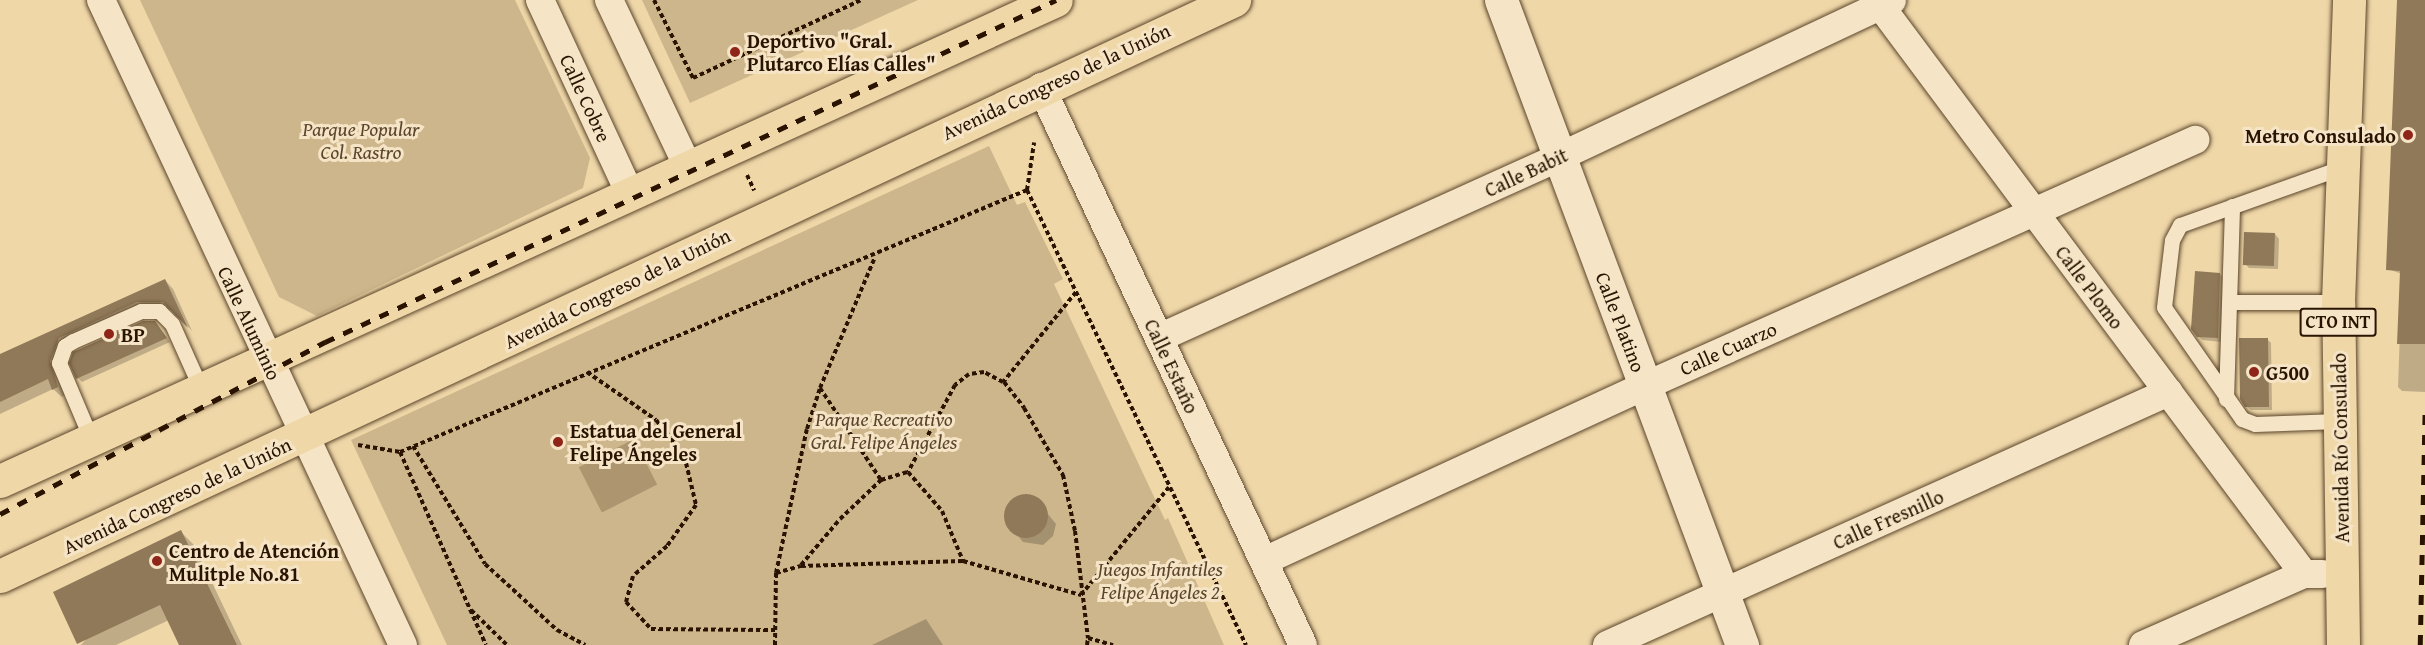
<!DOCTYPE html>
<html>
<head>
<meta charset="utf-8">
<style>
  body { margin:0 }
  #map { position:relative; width:2425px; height:645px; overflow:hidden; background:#efd7a8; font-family:"Gentium Book Plus",serif }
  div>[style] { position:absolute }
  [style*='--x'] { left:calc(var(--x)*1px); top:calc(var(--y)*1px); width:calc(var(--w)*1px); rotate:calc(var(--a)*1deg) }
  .green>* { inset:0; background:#ceb68c }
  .water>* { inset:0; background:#ac956f; transform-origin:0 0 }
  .shadow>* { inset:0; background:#0003 }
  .building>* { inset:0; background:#907958; transform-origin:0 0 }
  .round { border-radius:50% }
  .path>* { height:4px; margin-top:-2px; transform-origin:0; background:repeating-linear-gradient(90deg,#2a1401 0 4.5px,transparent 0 7.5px) }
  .roads { filter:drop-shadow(0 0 2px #5b452b) drop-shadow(0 0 2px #5b452b) }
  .service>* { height:15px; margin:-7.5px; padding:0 7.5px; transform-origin:7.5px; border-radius:7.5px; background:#f5e5c6 }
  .minor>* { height:28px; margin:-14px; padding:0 14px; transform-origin:14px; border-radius:14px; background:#f5e5c6 }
  .tertiary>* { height:33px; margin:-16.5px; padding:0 16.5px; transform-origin:16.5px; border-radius:16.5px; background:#f5e5c6 }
  .primary>* { height:33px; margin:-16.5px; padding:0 16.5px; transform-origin:16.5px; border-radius:16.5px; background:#efd7a8 }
  .motorway>* { height:33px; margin:-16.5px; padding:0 16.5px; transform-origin:16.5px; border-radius:16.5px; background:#efd7a8 }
  .rail>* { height:4.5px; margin-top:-2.25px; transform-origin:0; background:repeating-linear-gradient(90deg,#2a1401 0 10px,transparent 0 20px) }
  .dots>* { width:16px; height:16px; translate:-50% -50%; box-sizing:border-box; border:3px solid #f5e5c6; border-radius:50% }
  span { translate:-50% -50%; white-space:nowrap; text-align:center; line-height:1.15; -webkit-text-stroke:6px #f5e5c6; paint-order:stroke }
  .shield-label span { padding:2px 4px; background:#f5e5c6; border:2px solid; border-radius:4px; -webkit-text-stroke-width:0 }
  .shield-label { font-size:18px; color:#2a1401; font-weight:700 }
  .poi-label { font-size:20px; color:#2a1401; font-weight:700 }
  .left { translate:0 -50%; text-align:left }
  .right { translate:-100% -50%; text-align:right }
  .street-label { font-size:20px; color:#2a1401 }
  .park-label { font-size:20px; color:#5b452b; font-style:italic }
</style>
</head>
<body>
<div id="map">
  <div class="green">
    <i style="clip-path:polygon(140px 0,515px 0,590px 158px,583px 188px,317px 316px,279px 297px)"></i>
    <i style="clip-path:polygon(642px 0,918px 0,690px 103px)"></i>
    <i style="clip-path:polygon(989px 146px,1017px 205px,1025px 202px,1063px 279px,1054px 284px,1165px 520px,1168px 518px,1224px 645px,447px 645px,351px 440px)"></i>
  </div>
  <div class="water">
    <i style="left:634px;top:439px;width:51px;height:62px;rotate:63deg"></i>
  </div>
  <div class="shadow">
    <i style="clip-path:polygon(2399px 0,2425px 0,2425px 392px,2402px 391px,2398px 387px,2402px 274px,2388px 269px)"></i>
    <i style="clip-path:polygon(2275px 234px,2279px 239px,2278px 269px,2249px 268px,2245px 264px)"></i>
    <i style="clip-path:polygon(2220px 274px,2224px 278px,2222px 342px,2202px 340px,2198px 336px)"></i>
    <i style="clip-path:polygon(165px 280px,173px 289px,192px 331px,173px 310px,150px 309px,64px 350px,66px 395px,62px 397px,53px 389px,0 414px,0 355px)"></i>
    <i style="clip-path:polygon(159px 327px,170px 342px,82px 382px,78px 378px)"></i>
    <i style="clip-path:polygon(2267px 339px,2271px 343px,2272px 410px,2251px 410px,2246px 406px)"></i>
    <i style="clip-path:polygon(1022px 496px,1035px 498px,1056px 524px,1053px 536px,1043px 545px,1023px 542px,1007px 522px,1007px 509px)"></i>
    <i style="clip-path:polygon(181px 532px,194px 545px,242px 645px,181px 645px,169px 620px,116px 645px,81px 645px)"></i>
    <i style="clip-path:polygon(926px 619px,943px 645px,872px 645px)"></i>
  </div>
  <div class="building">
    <i style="clip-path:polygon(2397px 0,2425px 0,2425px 344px,2397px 344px,2400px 271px,2386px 270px)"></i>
    <i style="left:2244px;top:232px;width:31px;height:33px;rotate:2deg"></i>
    <i style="clip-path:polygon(2195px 271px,2220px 273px,2218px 338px,2197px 337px,2191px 329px)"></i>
    <i style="clip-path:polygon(165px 279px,188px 328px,163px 302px,137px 302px,59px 338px,50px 361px,58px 387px,52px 390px,48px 379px,0 402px,0 354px)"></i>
    <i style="clip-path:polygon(143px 321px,155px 321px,167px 338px,76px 379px,69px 363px,73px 352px)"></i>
    <i style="clip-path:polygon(2239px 338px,2268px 338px,2269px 407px,2245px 407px,2240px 399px)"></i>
    <i class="round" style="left:1004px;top:494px;width:44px;height:44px"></i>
    <i style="clip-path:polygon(181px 530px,237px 645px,179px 645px,160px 605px,77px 644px,53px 592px)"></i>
  </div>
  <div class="path">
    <i style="--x:654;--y:0;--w:87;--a:63.4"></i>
    <i style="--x:693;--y:78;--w:185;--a:-24.9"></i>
    <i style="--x:747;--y:175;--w:17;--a:65"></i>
    <i style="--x:1027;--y:190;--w:505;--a:64.3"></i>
    <i style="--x:1076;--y:292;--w:116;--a:129"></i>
    <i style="--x:1003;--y:382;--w:21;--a:-152"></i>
    <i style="--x:984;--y:372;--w:15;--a:172"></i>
    <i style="--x:969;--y:374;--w:18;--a:142"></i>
    <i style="--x:955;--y:385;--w:99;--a:118.4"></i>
    <i style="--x:908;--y:472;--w:52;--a:48.9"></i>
    <i style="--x:942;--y:511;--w:54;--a:67.2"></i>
    <i style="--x:963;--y:561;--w:123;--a:16.1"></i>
    <i style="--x:1081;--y:595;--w:139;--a:-50.8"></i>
    <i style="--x:587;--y:372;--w:84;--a:34.8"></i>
    <i style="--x:656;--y:420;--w:23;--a:50"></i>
    <i style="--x:671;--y:438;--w:29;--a:59"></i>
    <i style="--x:686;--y:463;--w:43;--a:76.6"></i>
    <i style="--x:696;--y:505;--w:50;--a:125.3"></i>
    <i style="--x:667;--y:546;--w:45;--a:138.6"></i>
    <i style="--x:633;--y:576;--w:27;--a:105"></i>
    <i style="--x:626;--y:602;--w:37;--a:47"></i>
    <i style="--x:651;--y:629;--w:125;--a:0.5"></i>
    <i style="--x:1004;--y:382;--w:33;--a:52"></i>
    <i style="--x:1024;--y:408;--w:78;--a:59.8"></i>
    <i style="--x:1063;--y:475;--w:57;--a:77.9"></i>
    <i style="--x:1075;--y:531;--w:108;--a:83.1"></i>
    <i style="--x:820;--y:388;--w:110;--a:56.5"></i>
    <i style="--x:358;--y:445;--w:43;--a:9.5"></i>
    <i style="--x:400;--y:452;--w:680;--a:-22.68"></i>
    <i style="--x:1027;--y:190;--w:48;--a:-81.5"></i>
    <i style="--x:413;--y:446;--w:138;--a:58.6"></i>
    <i style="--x:485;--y:564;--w:98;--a:42.5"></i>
    <i style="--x:557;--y:630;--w:32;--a:28"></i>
    <i style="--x:400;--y:452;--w:211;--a:66"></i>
    <i style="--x:801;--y:565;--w:60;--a:-49.7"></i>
    <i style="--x:840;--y:519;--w:57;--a:-43.6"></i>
    <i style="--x:881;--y:480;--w:28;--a:-17"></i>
    <i style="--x:776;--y:573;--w:26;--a:-16"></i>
    <i style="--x:801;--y:566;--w:162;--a:-1.8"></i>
    <i style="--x:471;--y:610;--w:50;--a:44.2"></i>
    <i style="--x:775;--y:645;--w:72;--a:-89.2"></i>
    <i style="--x:776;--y:573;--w:147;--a:-77.9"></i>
    <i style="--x:807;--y:429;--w:43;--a:-72.4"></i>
    <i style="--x:820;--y:388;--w:142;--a:-67.2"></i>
    <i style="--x:1087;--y:645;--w:7;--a:-82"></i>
    <i style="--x:1088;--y:638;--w:26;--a:16"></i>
  </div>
  <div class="roads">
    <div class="service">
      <i style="--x:2231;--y:302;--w:107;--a:0"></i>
      <i style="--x:2226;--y:399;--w:193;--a:-88.2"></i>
      <i style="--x:2338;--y:421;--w:83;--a:177.9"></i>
      <i style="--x:2255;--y:424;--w:14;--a:-159"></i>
      <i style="--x:2242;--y:419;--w:136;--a:-124.9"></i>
      <i style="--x:2164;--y:307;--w:67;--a:-83.2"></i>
      <i style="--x:2172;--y:240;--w:17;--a:-62"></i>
      <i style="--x:2180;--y:225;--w:170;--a:-19.6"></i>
      <i style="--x:92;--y:441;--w:85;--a:-112.9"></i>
      <i style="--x:59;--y:363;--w:18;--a:-71"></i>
      <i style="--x:65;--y:346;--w:9;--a:-32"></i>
      <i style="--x:73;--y:341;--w:74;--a:-23.8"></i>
      <i style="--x:141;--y:311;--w:18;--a:0"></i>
      <i style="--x:159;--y:311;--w:18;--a:45"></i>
      <i style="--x:172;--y:324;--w:73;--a:65.9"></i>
    </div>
    <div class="minor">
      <i style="--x:101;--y:0;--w:712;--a:64.91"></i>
      <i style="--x:540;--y:0;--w:216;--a:65.1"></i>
      <i style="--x:609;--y:0;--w:187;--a:64.7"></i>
      <i style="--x:1876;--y:0;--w:716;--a:53.29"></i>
      <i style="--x:1041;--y:87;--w:616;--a:64.85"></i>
      <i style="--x:1159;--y:338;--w:439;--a:-24.3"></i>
      <i style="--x:1559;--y:157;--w:368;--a:-25.2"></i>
      <i style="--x:1264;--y:561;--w:419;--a:-24.7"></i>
      <i style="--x:1645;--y:386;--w:603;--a:-24.1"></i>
      <i style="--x:1607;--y:645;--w:616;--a:-24.24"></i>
      <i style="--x:2143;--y:645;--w:176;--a:-23.8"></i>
      <i style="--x:2304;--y:574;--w:18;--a:0"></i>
    </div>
    <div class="tertiary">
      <i style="--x:1501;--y:0;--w:689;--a:69.51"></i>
    </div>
    <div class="primary">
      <i style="--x:0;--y:481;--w:1160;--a:-24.49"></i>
      <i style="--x:0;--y:576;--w:1362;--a:-25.02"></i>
    </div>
    <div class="motorway">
      <i style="--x:2343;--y:645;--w:343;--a:-90.8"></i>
      <i style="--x:2338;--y:302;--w:302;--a:-87.9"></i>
    </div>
  </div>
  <div class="rail">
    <i style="--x:0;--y:514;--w:368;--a:-27.9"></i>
    <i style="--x:325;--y:342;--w:807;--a:-25.07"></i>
    <i style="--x:2420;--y:645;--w:236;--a:-88.8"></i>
  </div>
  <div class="dots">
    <i style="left:735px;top:52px;background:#8f2418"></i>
    <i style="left:2408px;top:135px;background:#8f2418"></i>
    <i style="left:109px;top:334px;background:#8f2418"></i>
    <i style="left:2254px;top:372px;background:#8f2418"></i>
    <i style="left:558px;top:442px;background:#8f2418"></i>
    <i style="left:157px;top:561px;background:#8f2418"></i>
  </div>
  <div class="shield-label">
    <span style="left:2338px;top:322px">CTO INT</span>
  </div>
  <div class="poi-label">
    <span class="left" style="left:747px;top:52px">Deportivo "Gral.<br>Plutarco Elías Calles"</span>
    <span class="right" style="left:2396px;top:135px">Metro Consulado</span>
    <span class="left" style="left:121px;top:334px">BP</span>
    <span class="left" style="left:2266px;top:372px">G500</span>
    <span class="left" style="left:570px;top:442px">Estatua del General<br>Felipe Ángeles</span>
    <span class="left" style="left:169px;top:562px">Centro de Atención<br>Mulitple No.81</span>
  </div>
  <div class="street-label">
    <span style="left:1056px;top:81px;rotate:-25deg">Avenida Congreso de la Unión</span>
    <span style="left:586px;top:98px;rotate:65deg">Calle Cobre</span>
    <span style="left:1526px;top:172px;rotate:-25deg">Calle Babit</span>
    <span style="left:2090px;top:287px;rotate:53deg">Calle Plomo</span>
    <span style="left:617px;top:288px;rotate:-26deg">Avenida Congreso de la Unión</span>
    <span style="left:1621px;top:322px;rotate:69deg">Calle Platino</span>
    <span style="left:250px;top:323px;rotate:65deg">Calle Aluminio</span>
    <span style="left:1728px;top:348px;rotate:-24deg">Calle Cuarzo</span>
    <span style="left:1172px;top:366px;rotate:65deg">Calle Estaño</span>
    <span style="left:2340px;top:448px;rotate:-91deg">Avenida Río Consulado</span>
    <span style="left:177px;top:495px;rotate:-25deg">Avenida Congreso de la Unión</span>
    <span style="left:1888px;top:519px;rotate:-24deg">Calle Fresnillo</span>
  </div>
  <div class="park-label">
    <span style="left:361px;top:140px">Parque Popular<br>Col. Rastro</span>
    <span style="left:884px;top:430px">Parque Recreativo<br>Gral. Felipe Ángeles</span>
    <span style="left:1160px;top:580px">Juegos Infantiles<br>Felipe Ángeles 2</span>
  </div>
</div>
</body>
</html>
